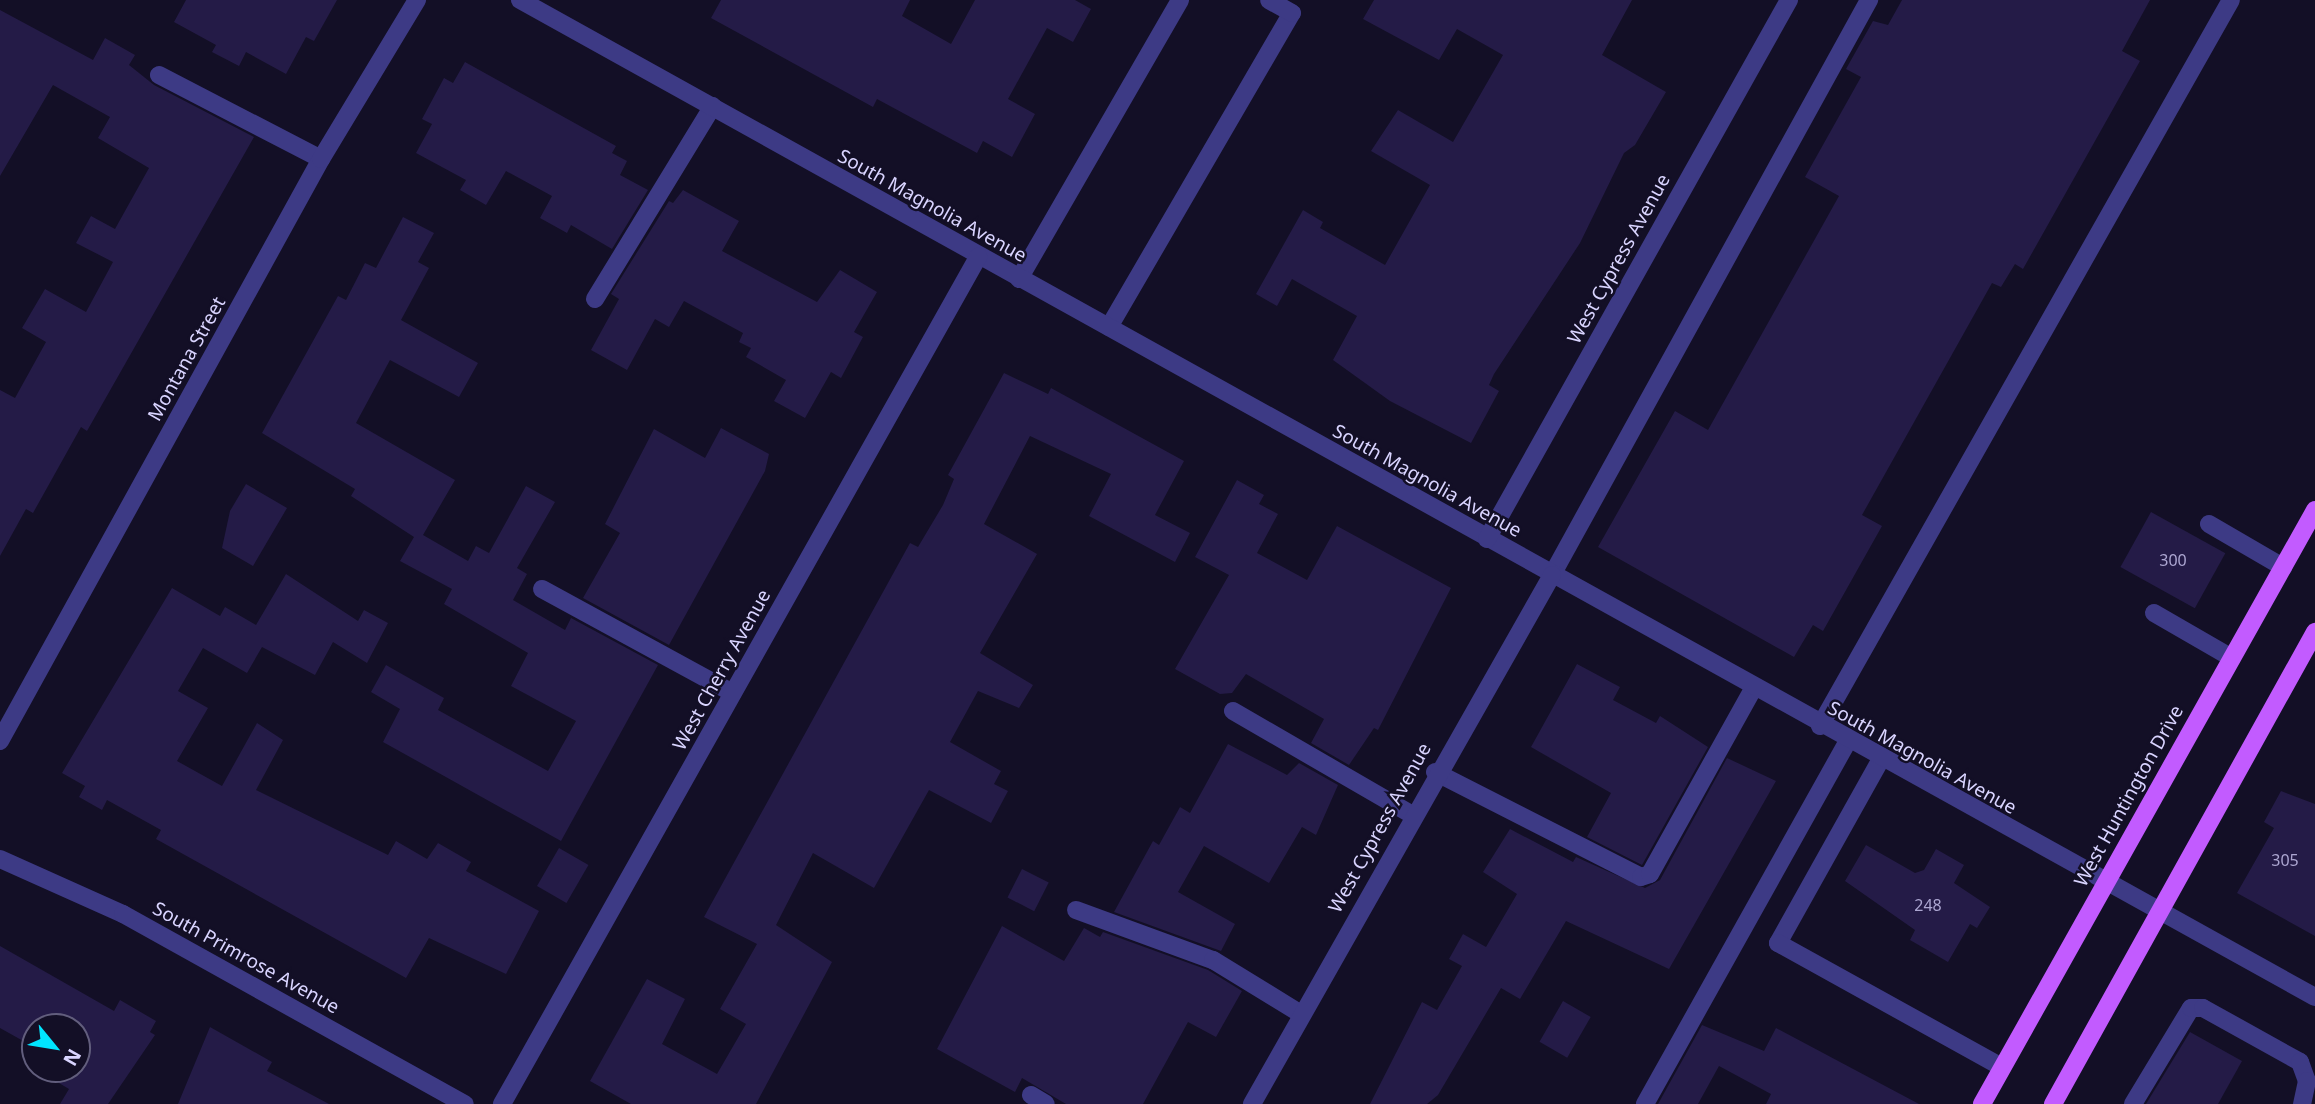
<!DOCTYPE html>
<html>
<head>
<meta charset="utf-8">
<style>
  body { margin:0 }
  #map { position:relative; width:2315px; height:1104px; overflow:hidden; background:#130f26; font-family:"Noto Sans",sans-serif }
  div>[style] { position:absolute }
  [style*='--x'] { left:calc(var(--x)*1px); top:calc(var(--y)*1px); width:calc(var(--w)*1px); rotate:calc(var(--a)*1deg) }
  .building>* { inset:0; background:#241b47; transform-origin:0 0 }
  .service>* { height:18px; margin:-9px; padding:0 9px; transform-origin:9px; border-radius:9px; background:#3d3a85 }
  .minor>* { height:18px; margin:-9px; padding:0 9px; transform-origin:9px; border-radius:9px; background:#3d3a85 }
  .primary>* { height:18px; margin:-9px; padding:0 9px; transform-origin:9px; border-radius:9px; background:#c25bff }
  span { translate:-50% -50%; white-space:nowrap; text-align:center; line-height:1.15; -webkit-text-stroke:5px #130f26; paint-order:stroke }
  .number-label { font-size:16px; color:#aca6d1 }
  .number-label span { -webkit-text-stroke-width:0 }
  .street-label { font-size:19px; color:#d9d4ff }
  .north { position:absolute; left:21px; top:1013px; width:70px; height:70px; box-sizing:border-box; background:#130f26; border:2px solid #625e7d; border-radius:50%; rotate:120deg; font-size:19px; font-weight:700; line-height:28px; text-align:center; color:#d9d4ff }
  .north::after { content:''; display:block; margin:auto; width:24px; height:32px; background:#00e5ff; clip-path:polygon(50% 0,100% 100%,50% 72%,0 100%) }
</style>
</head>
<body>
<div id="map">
  <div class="building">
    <i style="clip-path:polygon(186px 0,337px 0,314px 41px,306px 37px,286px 74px,246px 52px,239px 66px,212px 52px,216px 45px,174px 22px)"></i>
    <i style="clip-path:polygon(721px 0,910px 0,902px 16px,951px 44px,975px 0,1075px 0,1091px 9px,1073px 42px,1047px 28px,1008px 99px,1035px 114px,1012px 157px,983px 141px,977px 153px,877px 99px,873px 107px,711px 18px)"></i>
    <i style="clip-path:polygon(1374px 0,1632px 0,1602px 55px,1666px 92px,1635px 145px,1624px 153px,1580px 243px,1494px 374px,1489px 385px,1499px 391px,1471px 443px,1390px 401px,1333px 360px,1357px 316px,1292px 279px,1277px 306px,1256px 294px,1303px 210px,1323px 222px,1320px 228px,1385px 265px,1430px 185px,1371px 151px,1398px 110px,1453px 142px,1503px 55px,1457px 29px,1439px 60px,1363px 19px)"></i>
    <i style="clip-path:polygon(1902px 0,2150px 0,2122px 51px,2140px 61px,2023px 269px,2015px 264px,2001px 287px,1992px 283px,1862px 515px,1882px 526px,1823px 631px,1813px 625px,1794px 657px,1598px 547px,1675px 411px,1708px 430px,1839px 196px,1805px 177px,1861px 77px,1846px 69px,1873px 21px,1888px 25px)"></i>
    <i style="clip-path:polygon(0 10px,93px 60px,105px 38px,135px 55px,129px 65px,154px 85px,254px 137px,87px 431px,81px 427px,33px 513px,26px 509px,0 556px,0 390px,15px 398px,46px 342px,22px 328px,45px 289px,86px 312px,113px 262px,76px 243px,91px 216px,115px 229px,149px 168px,98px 138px,110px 117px,53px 85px,0 176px)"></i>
    <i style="clip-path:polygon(465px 62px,616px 146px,612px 153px,627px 161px,620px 175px,648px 190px,612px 249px,571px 225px,567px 233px,540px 218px,552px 196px,506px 171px,486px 205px,460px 190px,466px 180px,416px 153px,432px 124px,422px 119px,444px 78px,453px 83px)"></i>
    <i style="clip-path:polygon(683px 190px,739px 221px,722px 251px,817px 302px,840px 270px,877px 292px,854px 332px,863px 337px,841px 378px,831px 372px,805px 418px,774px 401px,786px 380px,746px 357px,751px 348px,739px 342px,743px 333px,684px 301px,669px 327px,655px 319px,627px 370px,591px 350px,619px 299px,611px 294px,669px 201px,673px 203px)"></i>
    <i style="clip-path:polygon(403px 217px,434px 233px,418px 262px,429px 268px,401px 320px,478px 363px,459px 397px,390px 360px,356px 423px,455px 480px,423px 535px,468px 561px,476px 546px,489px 553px,526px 486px,555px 502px,517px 568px,527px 574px,513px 600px,565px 630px,571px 618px,658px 665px,561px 841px,383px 742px,400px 709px,371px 692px,386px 665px,444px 698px,438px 710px,548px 771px,576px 721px,511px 686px,528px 653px,444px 604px,452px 589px,400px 561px,414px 537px,351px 496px,355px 489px,262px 433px,338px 296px,346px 300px,365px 263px,376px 268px)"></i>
    <i style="clip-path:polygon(1004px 373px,1048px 394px,1051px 388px,1184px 461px,1155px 515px,1190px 533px,1175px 562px,1089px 516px,1111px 474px,1030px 436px,984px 524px,1037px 554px,980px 653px,1033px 685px,1019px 708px,978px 691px,950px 742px,1001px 771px,994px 784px,1008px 791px,991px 823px,929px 790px,874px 888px,813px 853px,776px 925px,832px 962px,756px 1104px,631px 1104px,590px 1081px,647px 979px,685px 999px,662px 1044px,717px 1074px,746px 1024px,720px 1009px,757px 944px,704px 917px,910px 543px,918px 547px,943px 505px,954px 479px,948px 475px)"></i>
    <i style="clip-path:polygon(721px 428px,769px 454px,765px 471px,669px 645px,583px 598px,620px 533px,605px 524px,654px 429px,705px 458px)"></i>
    <i style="clip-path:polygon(1237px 480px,1264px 495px,1259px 504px,1278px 514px,1257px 553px,1307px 580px,1337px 526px,1451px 588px,1378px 730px,1374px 728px,1349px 765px,1311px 743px,1324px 719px,1246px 674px,1232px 693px,1220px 694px,1175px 669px,1229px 575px,1195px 557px)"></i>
    <i style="clip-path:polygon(246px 484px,287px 508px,253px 566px,222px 548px,230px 511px)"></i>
    <i style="left:2151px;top:512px;width:85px;height:63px;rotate:29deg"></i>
    <i style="clip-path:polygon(286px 574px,358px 621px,364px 610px,388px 623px,367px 663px,333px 642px,315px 675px,262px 647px,247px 673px,203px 648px,178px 691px,208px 708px,177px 761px,222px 786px,257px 723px,283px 740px,256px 790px,388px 855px,396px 841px,427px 859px,438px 843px,471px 862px,466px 871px,539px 911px,506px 974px,429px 938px,406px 978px,156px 839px,161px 830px,107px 800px,102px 810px,79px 797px,85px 786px,62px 773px,172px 588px,220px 616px,225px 607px,256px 625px)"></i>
    <i style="clip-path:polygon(1577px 664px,1620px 687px,1613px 700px,1656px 723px,1660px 716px,1708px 747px,1642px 865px,1587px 837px,1611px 793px,1531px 747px)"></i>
    <i style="clip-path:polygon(1228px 744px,1287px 775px,1299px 763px,1338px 785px,1316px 835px,1302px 827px,1269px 883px,1204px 846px,1178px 892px,1235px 924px,1221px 951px,1114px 912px,1153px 841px,1159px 845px,1180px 807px,1190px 813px)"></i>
    <i style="clip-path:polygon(1727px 758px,1776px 781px,1669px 969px,1566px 921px,1520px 999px,1501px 988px,1438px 1095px,1427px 1104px,1370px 1104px,1422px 1002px,1437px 1010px,1462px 966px,1449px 959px,1463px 934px,1486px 947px,1517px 894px,1483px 872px,1510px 829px,1573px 862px,1576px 857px,1645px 888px,1660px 880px)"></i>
    <i style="clip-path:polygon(2281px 791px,2315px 804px,2315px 936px,2237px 893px,2274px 828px,2264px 822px)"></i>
    <i style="clip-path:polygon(1866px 845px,1915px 873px,1924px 870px,1936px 849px,1964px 865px,1954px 883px,1990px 907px,1977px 928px,1970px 924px,1948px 962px,1910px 940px,1915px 930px,1845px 881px)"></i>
    <i style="left:559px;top:848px;width:34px;height:44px;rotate:30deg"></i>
    <i style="left:1022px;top:869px;width:30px;height:32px;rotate:27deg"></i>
    <i style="clip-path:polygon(1002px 926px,1064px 961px,1084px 928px,1100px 937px,1103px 932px,1208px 970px,1242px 991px,1216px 1037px,1188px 1022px,1143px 1104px,1066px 1104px,1022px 1078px,1015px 1092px,937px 1049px)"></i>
    <i style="clip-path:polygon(0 946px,114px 1011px,120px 1000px,156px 1021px,150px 1032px,155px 1035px,108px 1104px,60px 1104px,69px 1089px,59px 1083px,68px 1069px,77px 1069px,77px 1027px,35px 1027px,35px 1041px,25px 1042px,0 1028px)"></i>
    <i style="left:1563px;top:1001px;width:32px;height:47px;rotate:30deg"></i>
    <i style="clip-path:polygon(1702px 1025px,1764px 1051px,1776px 1028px,1919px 1104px,1766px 1104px,1771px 1094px,1719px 1066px,1698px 1104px,1658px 1104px)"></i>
    <i style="clip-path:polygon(210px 1027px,272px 1062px,267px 1071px,329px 1104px,178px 1104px)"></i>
    <i style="clip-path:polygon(2190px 1032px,2242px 1061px,2218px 1104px,2146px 1104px)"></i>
  </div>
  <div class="service">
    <i style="--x:159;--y:75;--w:182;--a:27.4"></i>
    <i style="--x:1019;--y:279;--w:322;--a:-60"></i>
    <i style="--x:595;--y:299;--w:226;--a:-58.6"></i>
    <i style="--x:1109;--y:327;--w:363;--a:-59.8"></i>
    <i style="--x:1292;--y:13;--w:26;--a:-151"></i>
    <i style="--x:2209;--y:524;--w:86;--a:30.2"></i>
    <i style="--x:1552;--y:575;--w:657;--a:-61.13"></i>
    <i style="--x:542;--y:589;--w:217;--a:28.6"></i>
    <i style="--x:2154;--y:613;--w:90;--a:30"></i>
    <i style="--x:1233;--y:711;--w:206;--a:30.1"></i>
    <i style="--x:1820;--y:726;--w:834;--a:-60.49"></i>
    <i style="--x:1881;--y:759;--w:211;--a:119.2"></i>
    <i style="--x:1778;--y:943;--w:256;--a:29"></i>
    <i style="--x:1435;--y:772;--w:231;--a:27"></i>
    <i style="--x:1641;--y:877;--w:9;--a:-18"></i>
    <i style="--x:1650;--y:874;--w:212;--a:-60.9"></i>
    <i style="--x:1076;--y:910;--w:146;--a:20.1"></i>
    <i style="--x:1213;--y:960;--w:103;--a:31.5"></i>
    <i style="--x:1031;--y:1095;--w:17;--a:31"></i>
    <i style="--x:1645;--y:1104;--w:416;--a:-60.8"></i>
    <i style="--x:2133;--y:1104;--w:112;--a:-58.9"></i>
    <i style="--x:2191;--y:1008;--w:12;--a:0"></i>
    <i style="--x:2203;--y:1008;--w:111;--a:29.1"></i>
    <i style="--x:2300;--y:1062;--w:20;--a:70"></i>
    <i style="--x:2307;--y:1081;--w:24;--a:102"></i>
  </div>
  <div class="minor">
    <i style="--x:520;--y:0;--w:2053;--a:29.05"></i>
    <i style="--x:1487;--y:539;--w:618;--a:-60.74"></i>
    <i style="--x:0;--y:741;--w:665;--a:-61.12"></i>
    <i style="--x:321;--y:159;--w:186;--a:-58.9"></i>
    <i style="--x:0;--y:859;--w:135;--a:24.1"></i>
    <i style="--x:123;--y:914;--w:391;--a:29.1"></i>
    <i style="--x:502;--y:1104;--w:972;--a:-60.66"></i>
    <i style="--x:1252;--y:1104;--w:608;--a:-60.44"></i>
  </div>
  <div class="primary">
    <i style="--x:1982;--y:1104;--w:681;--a:-60.72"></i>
    <i style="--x:2053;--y:1104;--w:540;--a:-60.97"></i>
  </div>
  <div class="number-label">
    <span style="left:2173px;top:560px">300</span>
    <span style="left:2285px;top:860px">305</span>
    <span style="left:1928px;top:905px">248</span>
  </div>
  <div class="street-label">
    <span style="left:932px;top:206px;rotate:29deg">South Magnolia Avenue</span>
    <span style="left:1619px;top:259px;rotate:-61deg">West Cypress Avenue</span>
    <span style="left:187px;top:359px;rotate:-61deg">Montana Street</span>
    <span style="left:1427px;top:481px;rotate:29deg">South Magnolia Avenue</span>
    <span style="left:722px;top:670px;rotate:-61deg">West Cherry Avenue</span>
    <span style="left:1922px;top:758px;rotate:29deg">South Magnolia Avenue</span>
    <span style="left:2129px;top:796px;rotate:-61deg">West Huntington Drive</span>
    <span style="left:1380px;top:828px;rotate:-61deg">West Cypress Avenue</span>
    <span style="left:246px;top:958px;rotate:29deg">South Primrose Avenue</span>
  </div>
  <div class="north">N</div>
</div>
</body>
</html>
